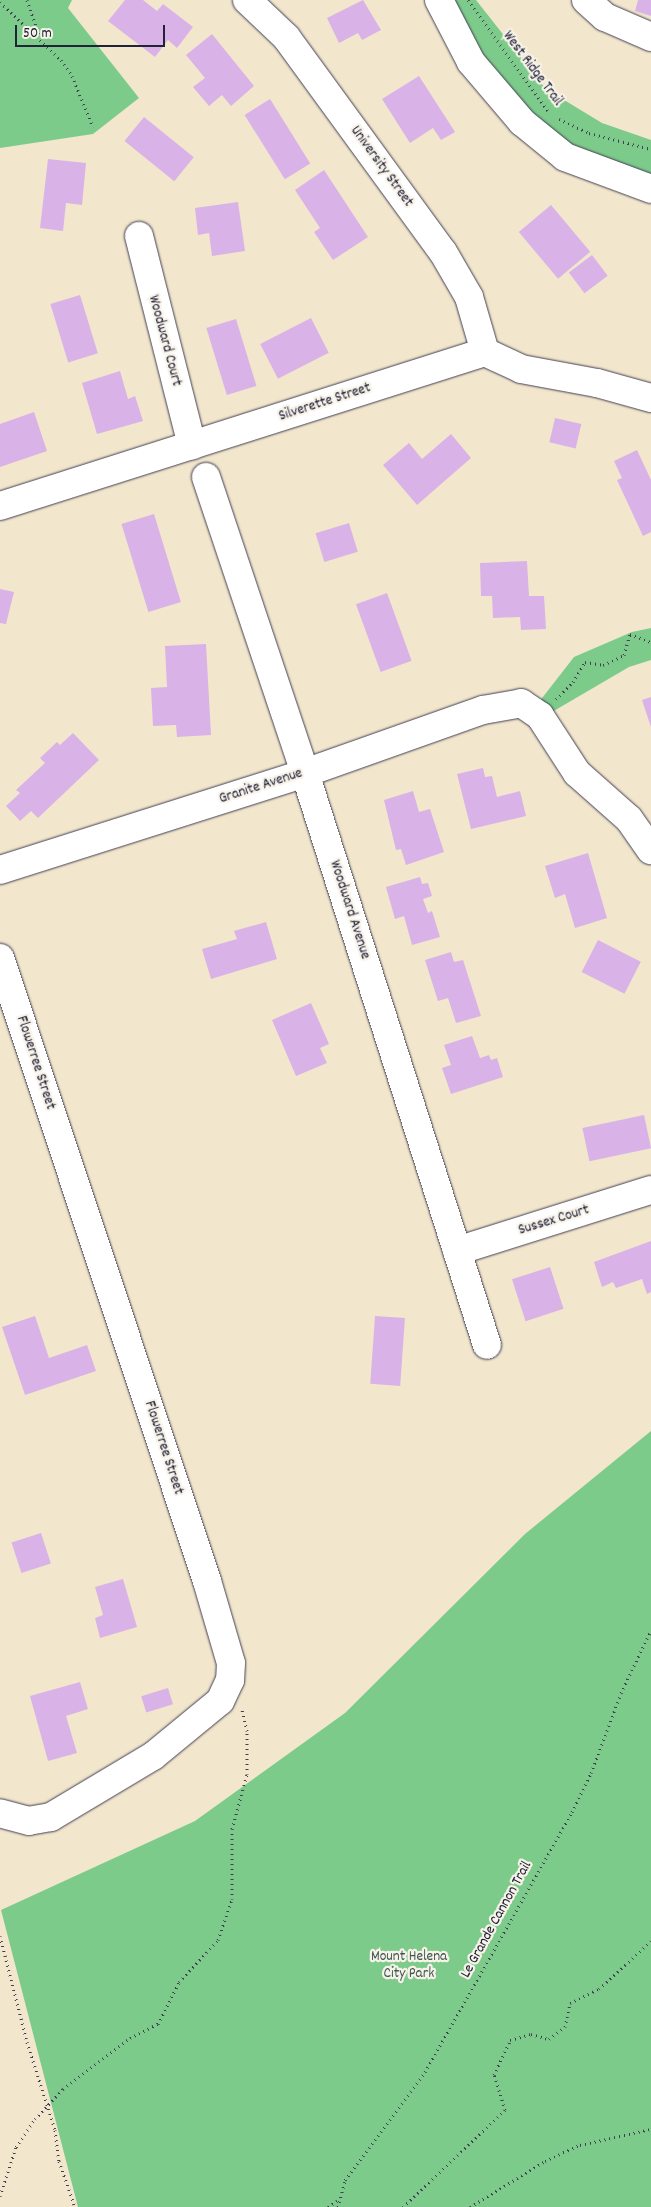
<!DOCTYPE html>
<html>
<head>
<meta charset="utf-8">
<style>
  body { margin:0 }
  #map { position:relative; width:651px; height:2207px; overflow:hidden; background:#f2e6cd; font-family:Dekko,sans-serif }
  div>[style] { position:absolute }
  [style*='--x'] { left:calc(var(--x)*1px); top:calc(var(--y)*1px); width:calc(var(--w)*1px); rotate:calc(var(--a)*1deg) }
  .green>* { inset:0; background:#7dcb8b }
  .building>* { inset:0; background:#d9b3e7; transform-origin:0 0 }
  .path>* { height:3px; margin-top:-1.5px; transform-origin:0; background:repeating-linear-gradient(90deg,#413f51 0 1px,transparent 0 5px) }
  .roads { filter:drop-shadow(0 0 1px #413f51) drop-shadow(0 0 1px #413f51) }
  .minor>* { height:28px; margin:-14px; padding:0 14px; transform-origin:14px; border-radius:14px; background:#fff }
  span { translate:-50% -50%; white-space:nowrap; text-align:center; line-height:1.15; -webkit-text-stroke:4.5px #f7f3e8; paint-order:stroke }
  .street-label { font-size:15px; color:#22223b }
  .park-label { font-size:15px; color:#3d5553 }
  .scale { position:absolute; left:15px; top:25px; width:150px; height:22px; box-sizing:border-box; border:2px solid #22223b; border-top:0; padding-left:6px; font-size:15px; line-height:18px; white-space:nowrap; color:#22223b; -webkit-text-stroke:4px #f7f3e8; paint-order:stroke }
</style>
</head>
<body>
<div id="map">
  <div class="green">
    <i style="clip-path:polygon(0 0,72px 0,68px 8px,139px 98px,93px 134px,0 148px)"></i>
    <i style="clip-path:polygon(447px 0,476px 0,546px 89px,602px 123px,651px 140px,651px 176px,578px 150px,551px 134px,515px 98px,469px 41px)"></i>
    <i style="clip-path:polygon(651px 628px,651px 660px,629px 667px,552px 712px,539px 702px,574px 657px,632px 632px)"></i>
    <i style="clip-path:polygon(651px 1431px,651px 2207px,78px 2207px,1px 1910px,195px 1821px,345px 1713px,525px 1534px)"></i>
  </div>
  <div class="building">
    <i style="clip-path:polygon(125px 0,143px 0,157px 11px,163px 4px,193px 27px,177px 48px,168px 40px,155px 57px,108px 21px)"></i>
    <i style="clip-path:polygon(363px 0,381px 30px,362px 40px,358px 33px,339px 43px,327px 18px)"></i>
    <i style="clip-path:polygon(638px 0,651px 0,651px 16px,635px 11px)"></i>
    <i style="clip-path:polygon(212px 34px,254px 86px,231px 106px,222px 95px,209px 106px,193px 87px,205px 78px,186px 55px)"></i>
    <i style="clip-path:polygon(419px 76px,455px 132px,441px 140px,433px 128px,410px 143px,382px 99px)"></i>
    <i style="left:270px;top:99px;width:76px;height:30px;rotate:58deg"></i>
    <i style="left:144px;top:117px;width:64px;height:31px;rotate:39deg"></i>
    <i style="clip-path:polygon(48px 159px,86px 163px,82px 205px,66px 203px,63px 231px,40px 228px)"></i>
    <i style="clip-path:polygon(324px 170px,368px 237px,333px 260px,314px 232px,320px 228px,295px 190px)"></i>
    <i style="clip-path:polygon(238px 202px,245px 251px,212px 256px,209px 233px,198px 235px,195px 208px)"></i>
    <i style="left:551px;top:205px;width:61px;height:42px;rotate:50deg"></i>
    <i style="left:592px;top:255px;width:26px;height:29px;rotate:53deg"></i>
    <i style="left:80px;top:295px;width:61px;height:31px;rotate:73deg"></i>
    <i style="left:311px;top:318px;width:39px;height:57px;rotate:63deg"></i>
    <i style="left:236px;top:319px;width:70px;height:31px;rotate:73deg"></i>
    <i style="clip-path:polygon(120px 371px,128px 399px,135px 396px,143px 421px,97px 434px,82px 383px)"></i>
    <i style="clip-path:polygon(34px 412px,47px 451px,0 467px,0 424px)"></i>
    <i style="left:555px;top:418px;width:27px;height:25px;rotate:13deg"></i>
    <i style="clip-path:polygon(451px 434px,471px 458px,417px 505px,383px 465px,409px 443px,422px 459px)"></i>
    <i style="clip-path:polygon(637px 450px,651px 480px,651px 532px,643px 536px,617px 480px,622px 478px,614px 461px)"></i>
    <i style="left:154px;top:514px;width:92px;height:34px;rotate:73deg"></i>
    <i style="left:349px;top:523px;width:30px;height:35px;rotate:73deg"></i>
    <i style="clip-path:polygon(527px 561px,529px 596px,544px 596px,546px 629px,521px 630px,520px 617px,493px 618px,492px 596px,481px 596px,480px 563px)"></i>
    <i style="clip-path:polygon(0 589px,14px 592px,6px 624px,0 623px)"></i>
    <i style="left:387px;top:593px;width:72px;height:33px;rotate:70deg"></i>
    <i style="clip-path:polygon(206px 644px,211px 735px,177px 737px,176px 725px,153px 726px,151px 688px,167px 687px,165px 646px)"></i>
    <i style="clip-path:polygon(651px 697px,651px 727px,642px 700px)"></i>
    <i style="clip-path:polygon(73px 733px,99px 760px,38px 818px,31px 811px,20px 821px,6px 806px,20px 793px,16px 790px,45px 763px,40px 758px,57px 742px,60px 745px)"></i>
    <i style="clip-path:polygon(483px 768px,485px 777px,492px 776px,497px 797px,520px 791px,526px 816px,471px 829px,457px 774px)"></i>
    <i style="clip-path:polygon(413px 791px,419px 812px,430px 809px,444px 852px,406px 865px,401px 849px,396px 850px,384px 800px)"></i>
    <i style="clip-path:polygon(588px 853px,607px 918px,575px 928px,565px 894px,555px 898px,545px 866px)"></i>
    <i style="clip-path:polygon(420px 877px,422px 884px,428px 883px,432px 896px,423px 899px,428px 913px,432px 911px,440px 937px,412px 945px,404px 916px,395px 919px,386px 887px)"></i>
    <i style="clip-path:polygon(266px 922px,277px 959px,211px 979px,202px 949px,237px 939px,234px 931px)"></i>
    <i style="left:598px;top:940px;width:48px;height:36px;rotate:27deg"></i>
    <i style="clip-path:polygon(451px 952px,454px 962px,463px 960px,481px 1016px,456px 1023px,448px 998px,438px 1001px,425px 960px)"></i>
    <i style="clip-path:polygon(311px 1003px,329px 1044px,320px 1048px,327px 1063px,296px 1076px,272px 1020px)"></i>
    <i style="clip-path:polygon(472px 1036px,480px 1058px,489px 1055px,491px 1060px,497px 1058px,503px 1077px,451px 1094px,442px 1068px,451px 1065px,444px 1045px)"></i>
    <i style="left:644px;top:1115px;width:34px;height:63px;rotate:78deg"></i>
    <i style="clip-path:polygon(651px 1241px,651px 1292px,647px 1294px,642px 1279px,616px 1288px,613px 1282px,602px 1287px,594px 1262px)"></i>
    <i style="left:550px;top:1267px;width:44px;height:40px;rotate:72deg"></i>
    <i style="clip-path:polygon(35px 1316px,49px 1358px,87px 1345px,96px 1371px,25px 1395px,2px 1327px)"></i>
    <i style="left:375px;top:1316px;width:30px;height:68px;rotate:4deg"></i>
    <i style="left:41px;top:1533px;width:32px;height:31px;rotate:72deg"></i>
    <i style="clip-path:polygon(123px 1579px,137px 1627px,100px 1638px,95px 1618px,103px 1615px,95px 1587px)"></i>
    <i style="clip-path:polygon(80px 1682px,88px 1709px,66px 1716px,77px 1753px,48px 1761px,30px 1696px)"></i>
    <i style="left:168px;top:1688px;width:17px;height:28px;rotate:73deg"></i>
  </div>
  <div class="path">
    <i style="--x:27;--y:0;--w:37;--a:71"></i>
    <i style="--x:468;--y:0;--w:137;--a:54.2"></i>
    <i style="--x:0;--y:2;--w:84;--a:43.6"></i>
    <i style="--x:61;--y:60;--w:19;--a:55"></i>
    <i style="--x:72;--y:76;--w:55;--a:67.6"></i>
    <i style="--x:559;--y:119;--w:33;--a:25"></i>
    <i style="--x:589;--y:133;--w:64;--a:14.5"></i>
    <i style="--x:556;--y:699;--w:24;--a:-45"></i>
    <i style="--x:573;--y:682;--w:23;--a:-59"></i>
    <i style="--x:585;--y:662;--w:18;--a:9"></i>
    <i style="--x:603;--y:665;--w:23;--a:-25"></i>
    <i style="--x:624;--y:655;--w:22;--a:-74"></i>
    <i style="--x:630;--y:634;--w:22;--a:21"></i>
    <i style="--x:0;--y:1936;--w:109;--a:75.7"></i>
    <i style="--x:27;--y:2042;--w:92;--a:72.3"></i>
    <i style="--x:55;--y:2130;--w:31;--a:83"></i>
    <i style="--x:59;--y:2161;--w:49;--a:70.8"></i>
    <i style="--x:0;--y:2196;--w:52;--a:-71.9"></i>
    <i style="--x:16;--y:2147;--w:34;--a:-56"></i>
    <i style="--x:35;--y:2119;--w:41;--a:-47"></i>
    <i style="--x:63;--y:2089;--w:84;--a:-37.3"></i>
    <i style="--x:130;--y:2038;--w:31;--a:-27"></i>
    <i style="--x:158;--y:2024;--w:47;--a:-63.4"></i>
    <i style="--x:179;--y:1982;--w:57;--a:-47.1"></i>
    <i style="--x:218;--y:1940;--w:43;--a:-71.1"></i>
    <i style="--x:232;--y:1899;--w:70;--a:-90"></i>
    <i style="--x:232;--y:1829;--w:57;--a:-74.7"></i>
    <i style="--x:247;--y:1774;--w:43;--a:-90"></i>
    <i style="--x:247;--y:1731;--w:23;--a:-103"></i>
    <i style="--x:328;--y:2207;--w:11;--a:-34"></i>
    <i style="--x:338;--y:2207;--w:28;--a:-75"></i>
    <i style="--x:345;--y:2180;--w:134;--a:-53.5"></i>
    <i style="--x:425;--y:2072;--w:299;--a:-60.5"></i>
    <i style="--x:572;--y:1812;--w:43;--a:-64"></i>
    <i style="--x:591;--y:1773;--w:85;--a:-69.4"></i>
    <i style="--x:621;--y:1693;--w:70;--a:-64.5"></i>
    <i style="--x:403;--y:2207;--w:141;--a:-43.6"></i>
    <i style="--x:505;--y:2110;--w:37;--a:-107"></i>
    <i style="--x:494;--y:2075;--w:38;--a:-65"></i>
    <i style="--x:510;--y:2040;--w:22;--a:-16"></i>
    <i style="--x:531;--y:2034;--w:19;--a:16"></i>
    <i style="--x:549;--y:2039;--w:20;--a:-37"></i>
    <i style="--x:565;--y:2027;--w:25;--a:-78"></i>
    <i style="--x:570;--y:2003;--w:32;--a:-26"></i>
    <i style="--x:599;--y:1989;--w:71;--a:-42.7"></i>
    <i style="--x:470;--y:2207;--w:88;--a:-31.5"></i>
    <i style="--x:545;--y:2161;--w:38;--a:-25"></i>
    <i style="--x:580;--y:2145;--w:73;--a:-12.7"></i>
  </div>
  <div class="roads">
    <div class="minor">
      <i style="--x:247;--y:0;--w:54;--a:43.5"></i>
      <i style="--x:286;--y:37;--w:266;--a:53.9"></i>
      <i style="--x:443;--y:252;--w:52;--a:60"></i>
      <i style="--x:469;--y:297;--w:57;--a:73.8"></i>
      <i style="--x:439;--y:0;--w:70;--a:62.7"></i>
      <i style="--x:471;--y:62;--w:79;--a:49.6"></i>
      <i style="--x:522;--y:122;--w:55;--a:39.1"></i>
      <i style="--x:565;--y:157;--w:92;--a:20.4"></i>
      <i style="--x:586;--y:0;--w:25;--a:42"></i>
      <i style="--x:605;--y:17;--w:50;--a:23.5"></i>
      <i style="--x:139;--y:236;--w:216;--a:75.8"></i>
      <i style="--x:206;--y:477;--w:312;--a:71.5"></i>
      <i style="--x:305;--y:773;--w:600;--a:72.35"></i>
      <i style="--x:0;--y:506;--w:509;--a:-17.62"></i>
      <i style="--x:485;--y:352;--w:40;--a:25"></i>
      <i style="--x:521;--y:369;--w:77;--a:10.4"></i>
      <i style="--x:597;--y:383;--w:56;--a:15.5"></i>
      <i style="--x:0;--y:870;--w:320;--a:-17.6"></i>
      <i style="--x:305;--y:773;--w:189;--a:-19.5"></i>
      <i style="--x:483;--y:710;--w:39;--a:-10"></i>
      <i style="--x:521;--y:703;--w:23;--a:34"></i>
      <i style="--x:540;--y:716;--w:68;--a:57"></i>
      <i style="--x:577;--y:773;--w:69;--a:41.5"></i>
      <i style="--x:629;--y:819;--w:38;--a:55"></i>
      <i style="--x:0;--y:958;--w:656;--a:71.62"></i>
      <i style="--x:207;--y:1581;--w:85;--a:73.7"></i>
      <i style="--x:231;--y:1663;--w:17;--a:93"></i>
      <i style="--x:230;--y:1680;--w:23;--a:115"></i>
      <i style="--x:220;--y:1701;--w:87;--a:140.6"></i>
      <i style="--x:153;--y:1756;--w:119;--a:149.1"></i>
      <i style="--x:51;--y:1817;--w:22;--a:170"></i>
      <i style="--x:29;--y:1821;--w:30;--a:-165"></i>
      <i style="--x:457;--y:1251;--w:203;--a:-17.5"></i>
    </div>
  </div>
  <div class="street-label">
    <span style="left:532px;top:69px;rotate:53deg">West Ridge Trail</span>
    <span style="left:381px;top:167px;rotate:54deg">University Street</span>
    <span style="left:164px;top:341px;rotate:75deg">Woodward Court</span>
    <span style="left:325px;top:403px;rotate:-18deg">Silverette Street</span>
    <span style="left:261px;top:787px;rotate:-18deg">Granite Avenue</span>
    <span style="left:349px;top:910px;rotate:72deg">Woodward Avenue</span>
    <span style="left:35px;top:1063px;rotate:72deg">Flowerree Street</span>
    <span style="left:554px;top:1221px;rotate:-17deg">Sussex Court</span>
    <span style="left:163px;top:1448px;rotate:72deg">Flowerree Street</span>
    <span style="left:497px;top:1920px;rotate:-61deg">Le Grande Cannon Trail</span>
  </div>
  <div class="park-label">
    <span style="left:409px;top:1966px">Mount Helena<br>City Park</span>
  </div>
  <div class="scale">50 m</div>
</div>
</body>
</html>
